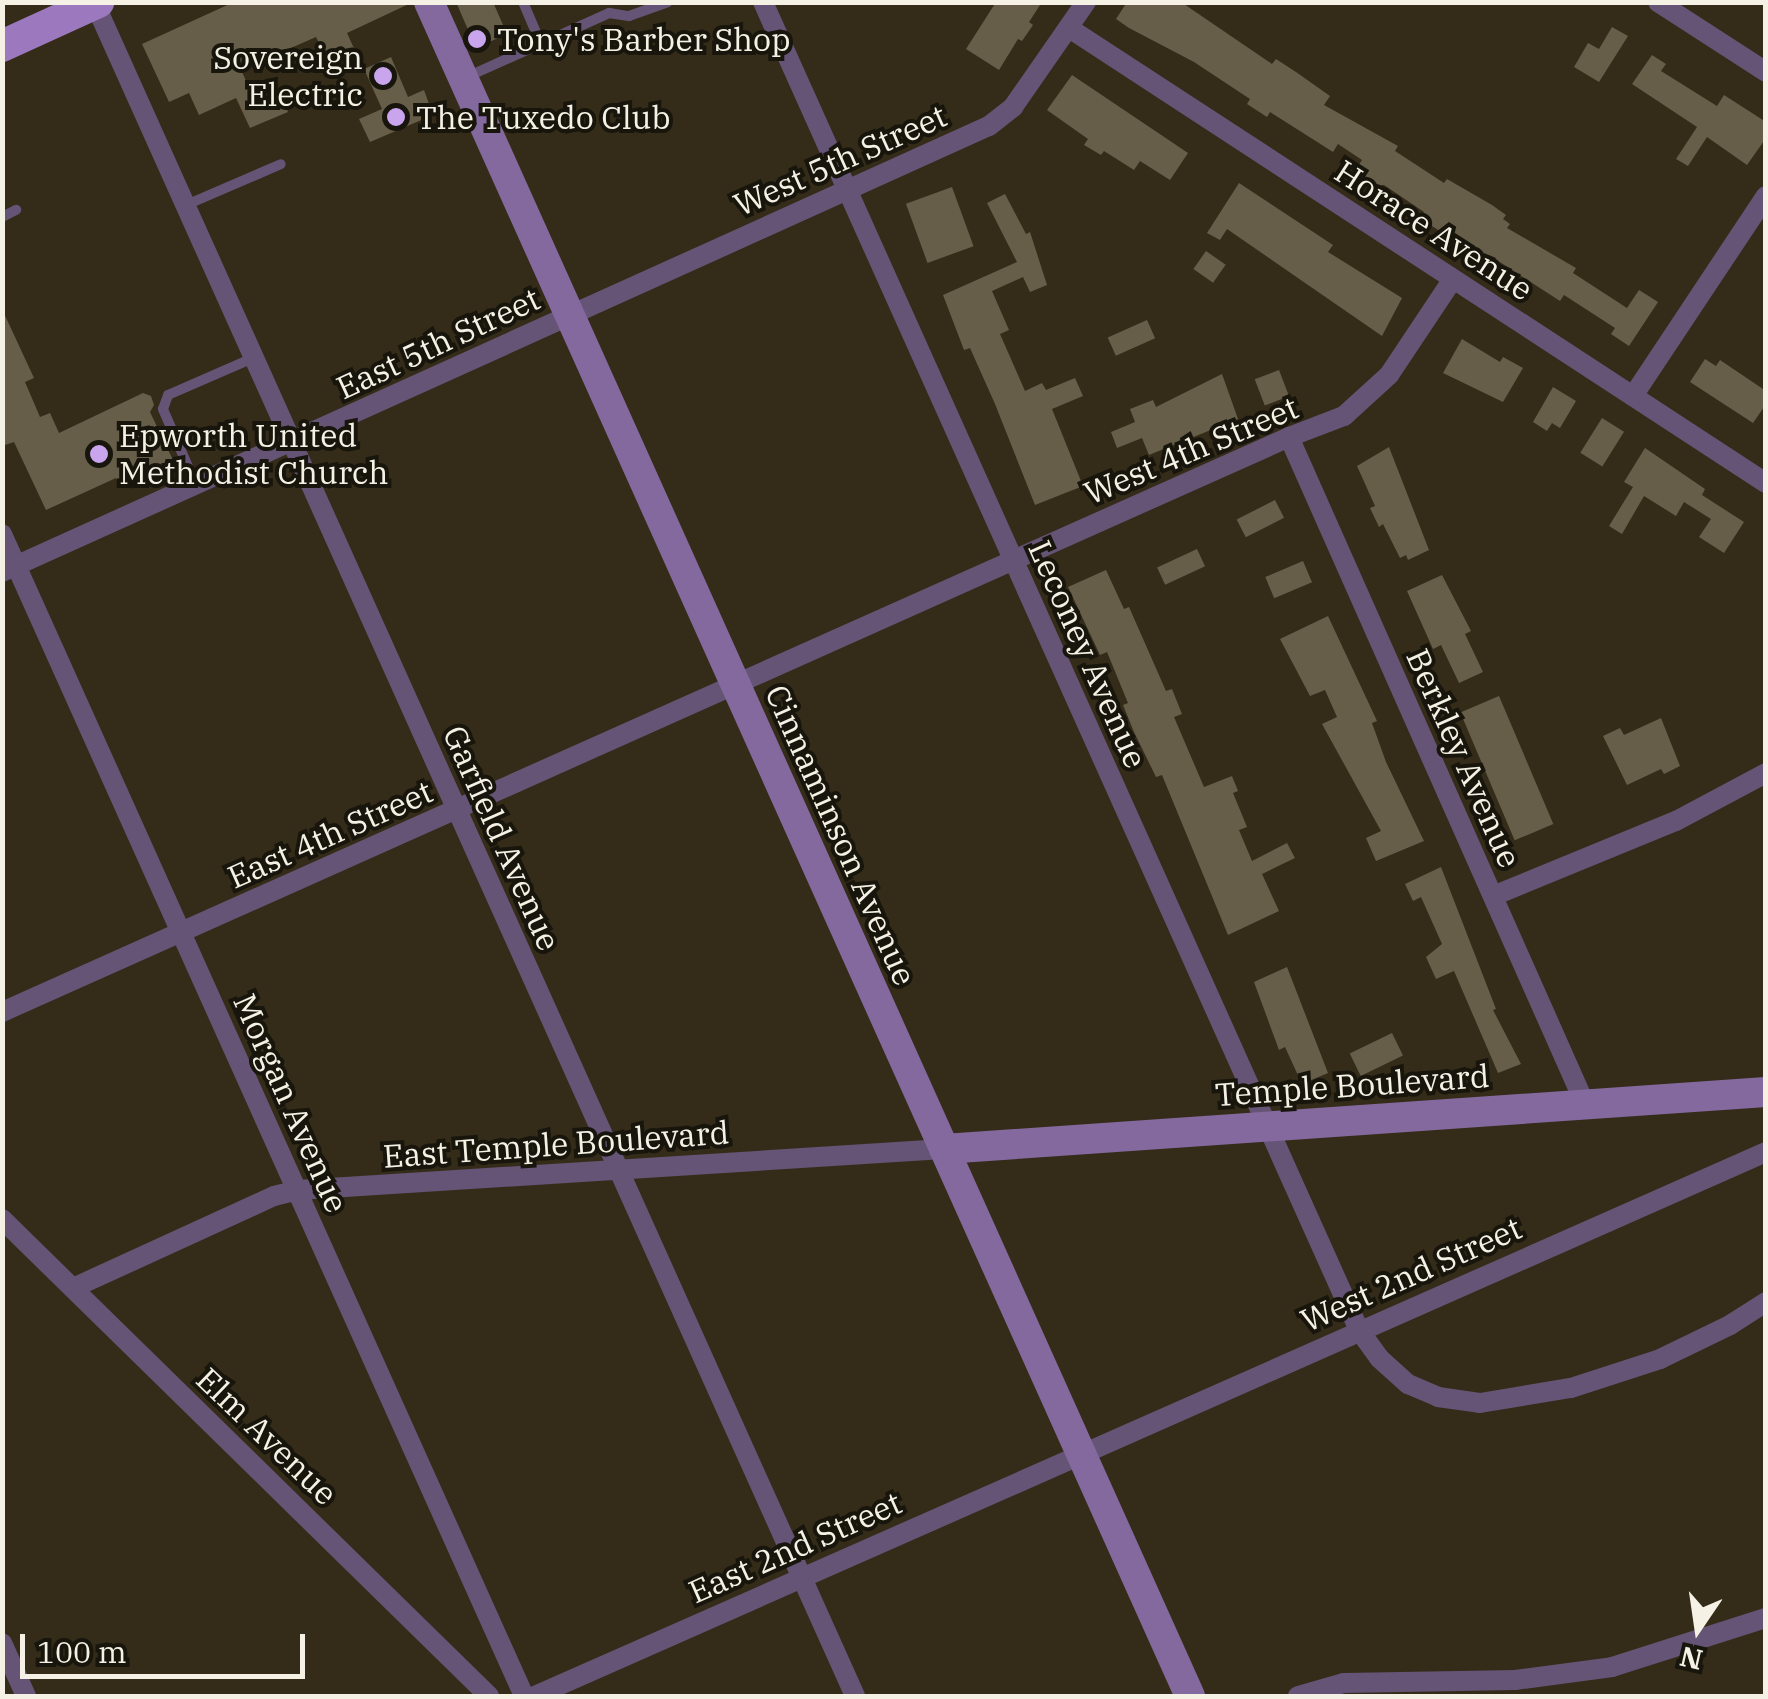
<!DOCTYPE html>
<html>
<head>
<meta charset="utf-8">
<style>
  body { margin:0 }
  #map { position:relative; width:1768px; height:1699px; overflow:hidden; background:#342c19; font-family:"IBM Plex Serif",serif }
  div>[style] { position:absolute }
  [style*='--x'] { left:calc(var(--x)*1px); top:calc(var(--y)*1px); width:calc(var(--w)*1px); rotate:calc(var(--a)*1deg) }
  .building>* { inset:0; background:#665e49; transform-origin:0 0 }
  .lane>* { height:10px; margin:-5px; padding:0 5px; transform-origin:5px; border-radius:5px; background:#655476 }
  .street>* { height:20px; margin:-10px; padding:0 10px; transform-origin:10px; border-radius:10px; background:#655476 }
  .secondary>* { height:30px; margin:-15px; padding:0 15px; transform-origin:15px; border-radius:15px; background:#84699f }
  .primary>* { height:32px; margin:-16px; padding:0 16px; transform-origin:16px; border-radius:16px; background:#9c79bf }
  .dots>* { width:28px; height:28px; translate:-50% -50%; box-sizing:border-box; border:5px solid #18150c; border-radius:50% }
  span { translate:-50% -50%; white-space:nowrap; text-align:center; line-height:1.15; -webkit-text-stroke:8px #18150c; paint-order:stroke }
  .poi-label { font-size:32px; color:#f5f1e5 }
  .left { translate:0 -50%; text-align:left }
  .right { translate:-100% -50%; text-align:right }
  .street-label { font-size:32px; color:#f5f1e5 }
  .frame { position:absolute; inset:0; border:5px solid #f5f1e5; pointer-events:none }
  .north { position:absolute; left:1648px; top:1579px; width:100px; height:100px; -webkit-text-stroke:8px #18150c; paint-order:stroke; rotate:193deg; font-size:28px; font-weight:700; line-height:40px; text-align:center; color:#f5f1e5 }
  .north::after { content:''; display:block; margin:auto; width:35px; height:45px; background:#f5f1e5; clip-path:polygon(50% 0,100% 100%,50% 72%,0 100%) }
  .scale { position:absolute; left:20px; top:1634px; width:285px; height:45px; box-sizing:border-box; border:5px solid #f5f1e5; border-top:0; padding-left:12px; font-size:30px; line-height:35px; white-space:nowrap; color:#f5f1e5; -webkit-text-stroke:8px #18150c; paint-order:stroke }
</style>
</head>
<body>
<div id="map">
  <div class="building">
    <i style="clip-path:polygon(234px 2px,411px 2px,411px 3px,347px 33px,357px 55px,331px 68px,316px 37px,284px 51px,287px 57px,270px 64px,264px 51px,238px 63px,256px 103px,279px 92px,288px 112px,250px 128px,236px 98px,199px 115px,189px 93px,169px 102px,142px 44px)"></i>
    <i style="clip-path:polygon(456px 2px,493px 2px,507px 34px,476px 48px)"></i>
    <i style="clip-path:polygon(996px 2px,1042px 2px,1029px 22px,1033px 25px,1022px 41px,1018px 39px,999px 70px,966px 49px)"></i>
    <i style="clip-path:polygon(1127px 2px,1181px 2px,1272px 64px,1276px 59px,1296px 72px,1330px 96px,1324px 105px,1398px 146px,1395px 151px,1444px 183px,1447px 179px,1492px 205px,1506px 215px,1503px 219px,1510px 224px,1507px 228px,1576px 268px,1573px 273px,1627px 308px,1639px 290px,1658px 302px,1629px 346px,1611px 334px,1615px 328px,1564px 295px,1560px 301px,1489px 255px,1485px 261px,1420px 218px,1424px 212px,1384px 185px,1371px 186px,1353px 174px,1362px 160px,1338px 144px,1333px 152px,1270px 112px,1267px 117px,1247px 104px,1250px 99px,1194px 62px,1129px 28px,1116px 19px)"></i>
    <i style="clip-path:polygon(1612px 27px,1628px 36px,1599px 82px,1574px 67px,1588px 43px,1599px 49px)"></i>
    <i style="clip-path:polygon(1652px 55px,1666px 64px,1661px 71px,1717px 106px,1724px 95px,1766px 122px,1766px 138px,1747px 165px,1707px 137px,1688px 166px,1676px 159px,1697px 127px,1632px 84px)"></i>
    <i style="clip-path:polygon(391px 57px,408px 97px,424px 90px,433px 115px,370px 142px,359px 119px,382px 109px,364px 69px)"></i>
    <i style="clip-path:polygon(1072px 75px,1188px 153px,1170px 180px,1140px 161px,1134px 170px,1104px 151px,1101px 155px,1084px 145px,1088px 139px,1047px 110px)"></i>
    <i style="clip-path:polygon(1239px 183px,1333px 245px,1328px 252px,1402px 298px,1382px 336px,1227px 229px,1220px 240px,1207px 233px)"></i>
    <i style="left:952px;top:187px;width:63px;height:49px;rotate:70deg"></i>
    <i style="clip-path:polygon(1005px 194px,1026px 234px,1030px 232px,1047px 285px,1030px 292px,1023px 277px,992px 291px,1009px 330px,1000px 334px,1025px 391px,1042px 383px,1046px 390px,1075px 378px,1083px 396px,1052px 409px,1083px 486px,1035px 505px,995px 404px,970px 348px,964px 350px,943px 295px,1017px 262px,987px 203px)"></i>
    <i style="left:1206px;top:251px;width:24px;height:22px;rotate:35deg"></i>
    <i style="clip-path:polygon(2px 309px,34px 378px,25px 382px,40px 417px,50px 413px,59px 433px,143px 393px,151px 396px,154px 405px,150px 412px,173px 460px,119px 485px,116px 478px,46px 510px,14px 442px,2px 446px)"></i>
    <i style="left:1147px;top:320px;width:20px;height:43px;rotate:66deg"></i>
    <i style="clip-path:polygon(1462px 339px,1500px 362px,1503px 357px,1523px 368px,1503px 402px,1443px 373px)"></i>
    <i style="clip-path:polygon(1705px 359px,1716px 366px,1720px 360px,1766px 391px,1766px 404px,1753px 423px,1690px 382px)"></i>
    <i style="left:1279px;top:370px;width:28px;height:26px;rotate:69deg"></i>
    <i style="clip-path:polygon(1222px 374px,1238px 419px,1149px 455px,1142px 438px,1117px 448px,1111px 432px,1135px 422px,1130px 409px,1153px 400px,1156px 407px)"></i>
    <i style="clip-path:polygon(1553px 387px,1576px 401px,1560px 428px,1552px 423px,1547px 431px,1533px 422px)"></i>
    <i style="left:1602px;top:418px;width:26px;height:41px;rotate:32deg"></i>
    <i style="clip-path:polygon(1389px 447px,1429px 550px,1408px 560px,1406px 555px,1400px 558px,1383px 524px,1379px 527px,1370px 508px,1375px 506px,1357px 466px)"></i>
    <i style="clip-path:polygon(1645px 448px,1705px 489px,1702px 495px,1744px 522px,1724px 553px,1699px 537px,1711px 519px,1684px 502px,1676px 516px,1644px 496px,1622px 534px,1609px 526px,1633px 487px,1624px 482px)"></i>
    <i style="left:1275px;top:500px;width:20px;height:43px;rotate:63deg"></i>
    <i style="left:1197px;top:549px;width:19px;height:44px;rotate:65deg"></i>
    <i style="left:1303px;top:561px;width:23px;height:41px;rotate:67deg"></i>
    <i style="clip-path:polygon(1106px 570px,1124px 609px,1129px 607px,1166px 691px,1172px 689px,1182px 714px,1174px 717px,1204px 787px,1232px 776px,1238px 791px,1233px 793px,1247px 827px,1239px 830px,1252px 861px,1287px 843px,1295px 858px,1262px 874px,1279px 911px,1228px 935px,1162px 775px,1156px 777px,1134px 732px,1123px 705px,1128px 703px,1107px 652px,1100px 655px,1068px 587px)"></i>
    <i style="clip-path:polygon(1442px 575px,1471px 631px,1465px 634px,1483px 672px,1459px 683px,1441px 645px,1433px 649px,1407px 591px)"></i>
    <i style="clip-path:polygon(1328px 616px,1377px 721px,1372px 723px,1386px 762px,1424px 841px,1376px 861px,1366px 838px,1381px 831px,1322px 724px,1337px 717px,1325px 690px,1310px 696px,1280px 639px)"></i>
    <i style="left:1499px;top:696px;width:139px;height:42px;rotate:67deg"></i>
    <i style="clip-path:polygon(1661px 718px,1680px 766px,1664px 774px,1661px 769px,1627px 785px,1603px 736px,1620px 728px,1624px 735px)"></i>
    <i style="clip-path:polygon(1441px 867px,1496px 1009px,1493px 1010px,1521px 1064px,1498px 1073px,1454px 971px,1436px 979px,1426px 957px,1442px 944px,1421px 897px,1413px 901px,1405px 884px)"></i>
    <i style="clip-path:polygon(1287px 967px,1328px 1073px,1302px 1084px,1285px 1047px,1279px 1050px,1254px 982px)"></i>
    <i style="left:1392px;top:1033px;width:25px;height:47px;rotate:64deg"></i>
  </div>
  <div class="lane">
    <i style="--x:523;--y:2;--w:46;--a:66.8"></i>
    <i style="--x:469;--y:76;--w:154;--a:-24.2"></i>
    <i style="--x:609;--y:13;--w:20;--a:9"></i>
    <i style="--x:629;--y:16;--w:41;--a:-19.7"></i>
    <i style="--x:186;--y:205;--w:103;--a:-23.3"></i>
    <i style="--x:2;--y:217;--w:16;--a:-27"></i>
    <i style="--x:196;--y:485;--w:83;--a:-113.5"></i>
    <i style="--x:163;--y:409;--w:15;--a:-70"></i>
    <i style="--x:168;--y:395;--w:93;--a:-23.5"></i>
  </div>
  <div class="street">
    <i style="--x:763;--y:2;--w:1456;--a:65.83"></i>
    <i style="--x:1359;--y:1330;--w:34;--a:54"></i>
    <i style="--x:1379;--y:1358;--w:39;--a:42"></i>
    <i style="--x:1408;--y:1384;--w:33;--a:23"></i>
    <i style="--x:1438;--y:1397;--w:42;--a:8.1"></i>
    <i style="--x:1480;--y:1403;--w:92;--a:-9.4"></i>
    <i style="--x:1571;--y:1388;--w:94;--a:-18"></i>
    <i style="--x:1660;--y:1359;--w:78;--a:-25.9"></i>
    <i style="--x:1730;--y:1325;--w:43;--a:-32.6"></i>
    <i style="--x:1658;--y:2;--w:129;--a:32.9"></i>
    <i style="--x:95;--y:4;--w:1855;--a:65.81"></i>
    <i style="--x:1069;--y:28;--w:832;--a:33.14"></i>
    <i style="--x:1633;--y:396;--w:240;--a:-56.4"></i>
    <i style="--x:1289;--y:437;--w:730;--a:66.07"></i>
    <i style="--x:2;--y:534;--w:1274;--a:65.81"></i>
    <i style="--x:2;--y:572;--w:1083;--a:-24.32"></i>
    <i style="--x:989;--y:126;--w:31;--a:-38"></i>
    <i style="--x:1013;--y:107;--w:128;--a:-55.2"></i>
    <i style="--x:1493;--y:896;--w:198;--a:-22.3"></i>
    <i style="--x:1676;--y:821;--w:102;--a:-28.1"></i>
    <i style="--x:2;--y:1012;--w:1410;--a:-24.07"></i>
    <i style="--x:1289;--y:437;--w:59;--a:-20.9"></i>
    <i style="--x:1344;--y:416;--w:61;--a:-42.3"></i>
    <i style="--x:1389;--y:375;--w:115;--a:-56.3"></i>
    <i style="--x:2;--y:1219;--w:682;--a:44.41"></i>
    <i style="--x:73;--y:1288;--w:221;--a:-24.6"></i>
    <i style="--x:274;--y:1196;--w:25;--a:-14"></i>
    <i style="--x:298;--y:1190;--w:647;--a:-3.63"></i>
    <i style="--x:2;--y:1643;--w:58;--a:65.6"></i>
    <i style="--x:535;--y:1696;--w:1346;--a:-23.84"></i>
    <i style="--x:1298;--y:1696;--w:48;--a:-15.8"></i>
    <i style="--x:1344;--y:1683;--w:171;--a:-1"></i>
    <i style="--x:1515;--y:1680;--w:98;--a:-7.6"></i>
    <i style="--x:1612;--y:1667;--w:162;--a:-17.7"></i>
  </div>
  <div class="secondary">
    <i style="--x:429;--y:2;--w:1857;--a:65.81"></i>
    <i style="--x:944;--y:1149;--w:824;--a:-3.97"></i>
  </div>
  <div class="primary">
    <i style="--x:2;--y:46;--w:106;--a:-24.6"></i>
  </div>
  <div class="dots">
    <i style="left:477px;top:39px;background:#c9a5ee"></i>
    <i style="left:383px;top:76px;background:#c9a5ee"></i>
    <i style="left:396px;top:117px;background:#c9a5ee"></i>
    <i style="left:99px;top:454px;background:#c9a5ee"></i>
  </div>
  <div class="poi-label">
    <span class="left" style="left:497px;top:39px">Tony's Barber Shop</span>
    <span class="right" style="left:363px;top:76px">Sovereign<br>Electric</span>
    <span class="left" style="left:416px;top:117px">The Tuxedo Club</span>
    <span class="left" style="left:119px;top:454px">Epworth United<br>Methodist Church</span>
  </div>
  <div class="street-label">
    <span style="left:840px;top:160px;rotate:-24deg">West 5th Street</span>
    <span style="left:1434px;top:230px;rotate:33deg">Horace Avenue</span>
    <span style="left:438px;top:343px;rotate:-25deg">East 5th Street</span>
    <span style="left:1191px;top:450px;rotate:-23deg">West 4th Street</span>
    <span style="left:1088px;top:654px;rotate:66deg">Leconey Avenue</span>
    <span style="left:1464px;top:758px;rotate:66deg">Berkley Avenue</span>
    <span style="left:330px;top:834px;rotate:-24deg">East 4th Street</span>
    <span style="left:841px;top:835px;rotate:66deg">Cinnaminson Avenue</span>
    <span style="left:502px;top:838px;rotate:66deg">Garfield Avenue</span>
    <span style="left:1352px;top:1085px;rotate:-4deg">Temple Boulevard</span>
    <span style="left:291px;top:1103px;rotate:66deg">Morgan Avenue</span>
    <span style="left:556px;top:1144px;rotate:-4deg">East Temple Boulevard</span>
    <span style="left:1411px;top:1274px;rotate:-24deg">West 2nd Street</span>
    <span style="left:267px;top:1436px;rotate:44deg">Elm Avenue</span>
    <span style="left:795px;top:1547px;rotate:-24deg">East 2nd Street</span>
  </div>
  <div class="frame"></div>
  <div class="north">N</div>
  <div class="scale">100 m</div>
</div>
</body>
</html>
